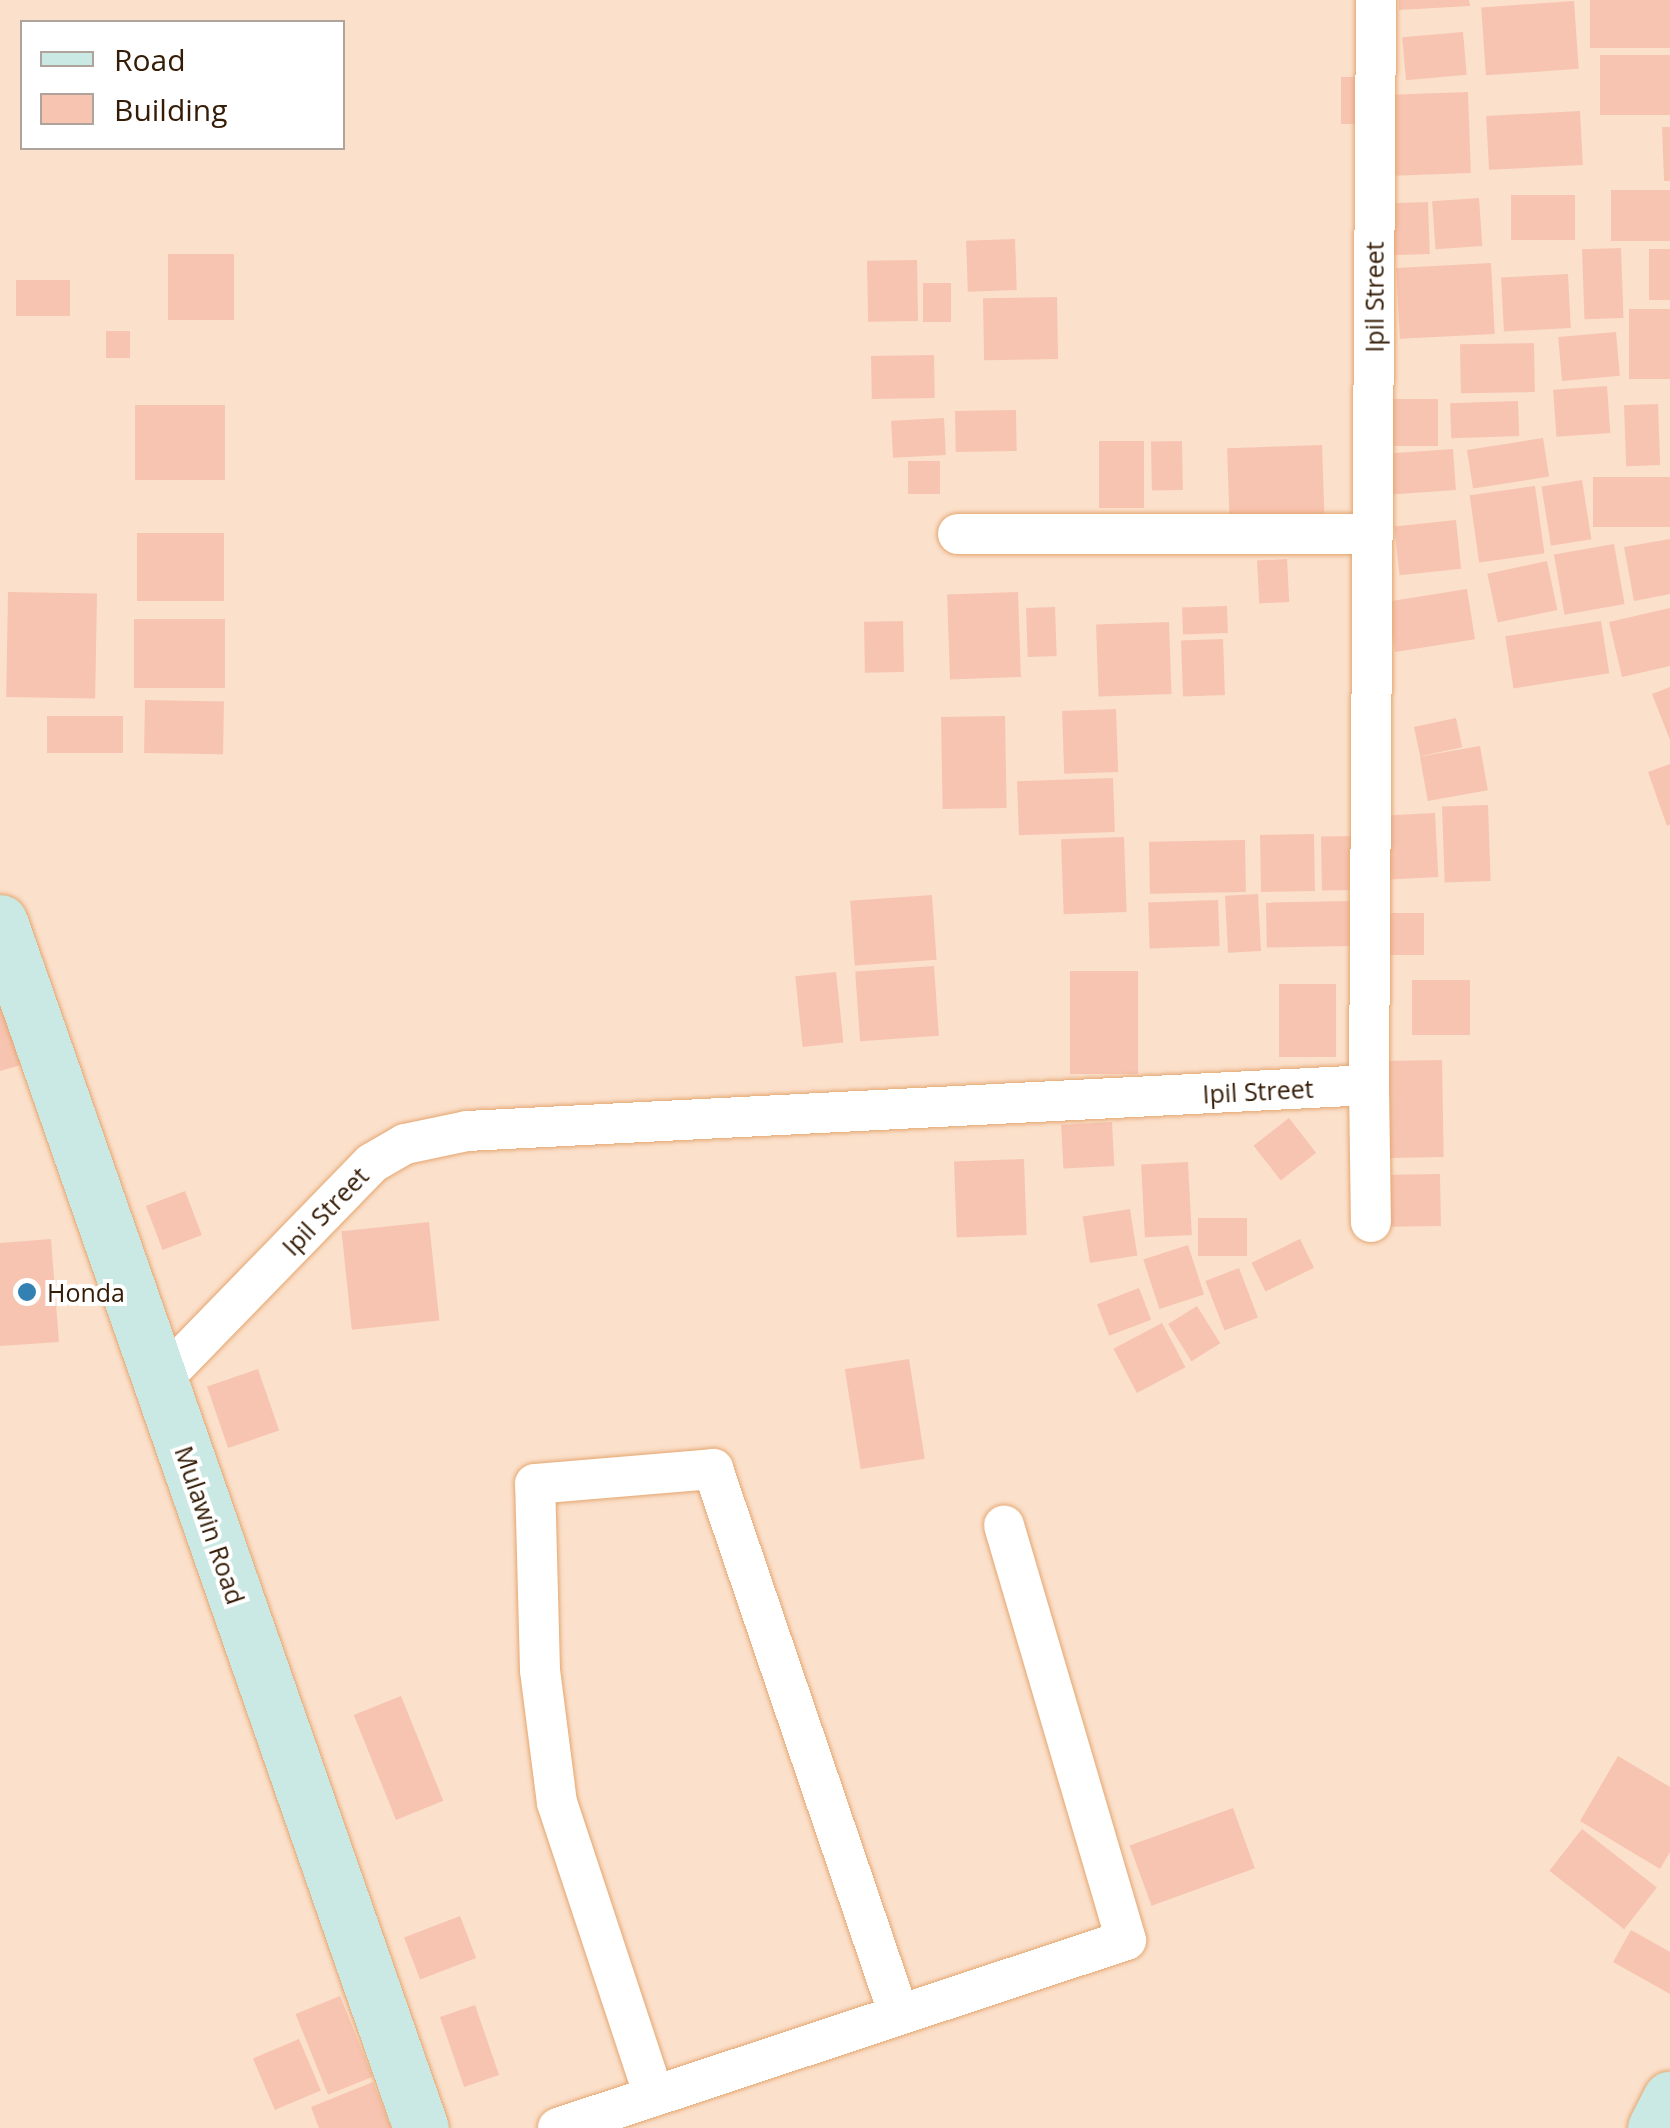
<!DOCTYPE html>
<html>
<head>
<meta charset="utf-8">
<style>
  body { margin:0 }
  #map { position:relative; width:1670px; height:2128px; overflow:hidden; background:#fbe0cb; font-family:"Open Sans",sans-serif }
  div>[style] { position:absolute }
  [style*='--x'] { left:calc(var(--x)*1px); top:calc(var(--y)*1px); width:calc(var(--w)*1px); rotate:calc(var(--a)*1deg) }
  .building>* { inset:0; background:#f7c4b1; transform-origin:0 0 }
  .roads { filter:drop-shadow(0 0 2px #e4a670) drop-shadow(0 0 2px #e4a670) }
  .street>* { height:40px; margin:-20px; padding:0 20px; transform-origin:20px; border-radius:20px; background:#fff }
  .secondary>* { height:55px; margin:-27.5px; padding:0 27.5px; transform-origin:27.5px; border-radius:27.5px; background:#cae9e4 }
  .dots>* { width:28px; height:28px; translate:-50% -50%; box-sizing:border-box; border:5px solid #fff; border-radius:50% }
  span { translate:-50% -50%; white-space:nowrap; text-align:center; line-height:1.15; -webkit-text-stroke:8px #fff; paint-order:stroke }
  .street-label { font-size:25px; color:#341c06 }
  .poi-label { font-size:25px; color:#341c06 }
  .left { translate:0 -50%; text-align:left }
  .legend { position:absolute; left:20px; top:20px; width:325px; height:130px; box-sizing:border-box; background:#fff; border:2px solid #aea49b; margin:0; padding:12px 18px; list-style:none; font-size:30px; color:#341c06 }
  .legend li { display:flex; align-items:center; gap:20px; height:50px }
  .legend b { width:50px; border:2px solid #aea49b }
</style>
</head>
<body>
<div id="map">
  <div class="building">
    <i style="clip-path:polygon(1399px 0,1469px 0,1470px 6px,1399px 10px)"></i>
    <i style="left:1590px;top:0;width:80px;height:48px"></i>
    <i style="left:1574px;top:1px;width:68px;height:93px;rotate:86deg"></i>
    <i style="left:1463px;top:32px;width:43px;height:61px;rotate:85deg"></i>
    <i style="left:1670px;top:55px;width:60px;height:70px;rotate:90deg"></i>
    <i style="left:1367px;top:77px;width:47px;height:26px;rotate:90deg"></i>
    <i style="left:1468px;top:92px;width:81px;height:77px;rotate:88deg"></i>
    <i style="left:1580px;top:111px;width:54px;height:94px;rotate:87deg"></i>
    <i style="clip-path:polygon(1662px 127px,1670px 127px,1670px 181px,1664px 181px)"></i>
    <i style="left:1611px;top:190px;width:59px;height:51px"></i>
    <i style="left:1511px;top:195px;width:64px;height:45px"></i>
    <i style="left:1479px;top:198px;width:48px;height:47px;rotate:86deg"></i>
    <i style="left:1428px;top:202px;width:52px;height:45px;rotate:88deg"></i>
    <i style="left:1015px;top:239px;width:51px;height:49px;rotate:88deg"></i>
    <i style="left:1621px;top:248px;width:70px;height:39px;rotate:88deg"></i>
    <i style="left:1649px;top:249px;width:21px;height:51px"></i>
    <i style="left:168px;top:254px;width:66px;height:66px"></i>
    <i style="left:917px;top:260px;width:61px;height:50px;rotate:89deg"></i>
    <i style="left:1491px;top:263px;width:71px;height:95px;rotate:87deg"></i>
    <i style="left:1568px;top:274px;width:54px;height:67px;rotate:87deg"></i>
    <i style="left:16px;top:280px;width:54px;height:36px"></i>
    <i style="left:923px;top:283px;width:28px;height:39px"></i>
    <i style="left:1057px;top:297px;width:62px;height:74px;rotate:89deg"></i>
    <i style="left:1670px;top:309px;width:70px;height:41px;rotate:90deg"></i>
    <i style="left:106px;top:331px;width:24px;height:27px"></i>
    <i style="left:1616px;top:332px;width:44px;height:58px;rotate:85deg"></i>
    <i style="left:1534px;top:343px;width:49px;height:74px;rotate:89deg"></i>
    <i style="left:934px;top:355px;width:43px;height:63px;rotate:89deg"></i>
    <i style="left:1607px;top:386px;width:47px;height:54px;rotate:86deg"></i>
    <i style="left:1385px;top:399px;width:53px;height:47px"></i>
    <i style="left:1518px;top:401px;width:35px;height:68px;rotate:88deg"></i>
    <i style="left:1658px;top:404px;width:61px;height:34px;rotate:88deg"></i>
    <i style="left:135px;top:405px;width:90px;height:75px"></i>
    <i style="left:1016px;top:410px;width:41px;height:61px;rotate:89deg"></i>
    <i style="left:944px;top:418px;width:37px;height:53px;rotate:87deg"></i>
    <i style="left:1543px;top:438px;width:39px;height:77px;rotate:81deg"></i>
    <i style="left:1099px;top:441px;width:45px;height:67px"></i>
    <i style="left:1182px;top:441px;width:49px;height:31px;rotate:89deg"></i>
    <i style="left:1322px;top:445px;width:71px;height:95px;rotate:88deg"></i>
    <i style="left:1453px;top:449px;width:41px;height:68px;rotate:86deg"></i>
    <i style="left:908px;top:461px;width:32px;height:33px"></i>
    <i style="left:1670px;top:477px;width:50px;height:77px;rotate:90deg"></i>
    <i style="left:1582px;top:480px;width:60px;height:41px;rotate:81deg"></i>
    <i style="left:1535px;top:486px;width:68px;height:66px;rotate:82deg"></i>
    <i style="left:1456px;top:520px;width:49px;height:62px;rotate:84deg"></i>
    <i style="left:137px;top:533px;width:87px;height:68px"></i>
    <i style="clip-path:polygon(1670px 539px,1670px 594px,1634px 601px,1624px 547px)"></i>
    <i style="left:1614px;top:544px;width:61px;height:61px;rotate:80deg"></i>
    <i style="left:1287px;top:559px;width:43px;height:30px;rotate:87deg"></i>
    <i style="left:1547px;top:561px;width:50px;height:61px;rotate:78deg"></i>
    <i style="left:1467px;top:589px;width:51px;height:81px;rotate:81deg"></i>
    <i style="left:8px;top:592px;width:89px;height:105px;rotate:1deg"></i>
    <i style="left:1018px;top:592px;width:85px;height:71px;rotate:88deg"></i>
    <i style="left:1227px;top:606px;width:27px;height:45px;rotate:88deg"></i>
    <i style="left:1055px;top:607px;width:49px;height:29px;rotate:88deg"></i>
    <i style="clip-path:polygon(1670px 608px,1670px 666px,1622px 677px,1609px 622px)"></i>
    <i style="left:134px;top:619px;width:91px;height:69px"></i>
    <i style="left:903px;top:621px;width:51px;height:39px;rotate:89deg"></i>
    <i style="left:1601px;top:621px;width:53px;height:97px;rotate:81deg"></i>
    <i style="left:1169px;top:622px;width:72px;height:73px;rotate:88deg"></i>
    <i style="left:1223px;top:639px;width:56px;height:42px;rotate:88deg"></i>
    <i style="clip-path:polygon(1670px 687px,1670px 740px,1652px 694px)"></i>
    <i style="left:145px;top:700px;width:79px;height:53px;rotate:1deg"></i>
    <i style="left:1116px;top:709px;width:63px;height:54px;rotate:88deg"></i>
    <i style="left:47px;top:716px;width:76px;height:37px"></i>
    <i style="left:1005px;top:716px;width:92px;height:64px;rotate:89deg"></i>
    <i style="left:1456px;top:718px;width:30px;height:43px;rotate:78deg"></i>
    <i style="left:1480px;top:746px;width:45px;height:61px;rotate:80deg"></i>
    <i style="clip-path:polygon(1670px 764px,1670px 824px,1667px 826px,1648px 772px)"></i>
    <i style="left:1113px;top:778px;width:54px;height:96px;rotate:88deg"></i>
    <i style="left:1488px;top:805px;width:76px;height:46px;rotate:88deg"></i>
    <i style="left:1435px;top:813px;width:64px;height:49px;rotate:87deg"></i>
    <i style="left:1314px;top:834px;width:57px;height:54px;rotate:89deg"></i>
    <i style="left:1356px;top:836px;width:54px;height:35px;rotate:89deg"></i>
    <i style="left:1124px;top:837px;width:75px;height:63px;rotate:88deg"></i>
    <i style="left:1245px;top:840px;width:52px;height:96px;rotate:89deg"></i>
    <i style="left:1258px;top:894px;width:57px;height:33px;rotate:87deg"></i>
    <i style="left:932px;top:895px;width:65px;height:82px;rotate:86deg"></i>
    <i style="left:1218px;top:900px;width:46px;height:70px;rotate:88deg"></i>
    <i style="left:1351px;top:901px;width:45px;height:85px;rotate:89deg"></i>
    <i style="left:1424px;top:913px;width:42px;height:40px;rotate:90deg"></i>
    <i style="left:934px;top:966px;width:70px;height:79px;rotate:86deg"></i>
    <i style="left:1138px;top:971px;width:103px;height:68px;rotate:90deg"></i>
    <i style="left:836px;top:972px;width:71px;height:41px;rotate:84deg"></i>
    <i style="left:1470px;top:980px;width:55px;height:58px;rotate:90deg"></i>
    <i style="left:1336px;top:984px;width:73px;height:57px;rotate:90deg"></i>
    <i style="clip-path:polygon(0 1004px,21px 1065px,0 1071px)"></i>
    <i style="left:1442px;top:1060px;width:97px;height:54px;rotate:89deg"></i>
    <i style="left:1289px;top:1118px;width:44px;height:45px;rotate:52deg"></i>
    <i style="left:1112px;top:1122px;width:44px;height:51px;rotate:87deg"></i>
    <i style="left:1024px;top:1159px;width:76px;height:70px;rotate:88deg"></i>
    <i style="left:1188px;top:1162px;width:73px;height:47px;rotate:87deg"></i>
    <i style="left:1440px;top:1174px;width:52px;height:50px;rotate:89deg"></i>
    <i style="left:185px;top:1191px;width:47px;height:42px;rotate:69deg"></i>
    <i style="left:1130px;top:1209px;width:47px;height:48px;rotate:81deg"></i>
    <i style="left:1198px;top:1218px;width:49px;height:38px"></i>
    <i style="left:429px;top:1222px;width:99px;height:88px;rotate:84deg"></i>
    <i style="clip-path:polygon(51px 1239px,59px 1342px,0 1346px,0 1243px)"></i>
    <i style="left:1300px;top:1239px;width:32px;height:54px;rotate:64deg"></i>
    <i style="left:1188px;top:1245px;width:52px;height:47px;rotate:72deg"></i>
    <i style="left:1239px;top:1268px;width:53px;height:36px;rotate:69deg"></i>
    <i style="left:1139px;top:1288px;width:34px;height:45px;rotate:69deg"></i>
    <i style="left:1197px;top:1306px;width:44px;height:34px;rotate:58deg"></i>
    <i style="left:1162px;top:1323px;width:50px;height:55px;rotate:62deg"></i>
    <i style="left:909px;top:1359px;width:101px;height:65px;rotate:81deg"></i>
    <i style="left:258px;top:1369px;width:65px;height:54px;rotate:71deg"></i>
    <i style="left:401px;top:1696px;width:113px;height:51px;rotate:68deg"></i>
    <i style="clip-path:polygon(1618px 1756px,1670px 1787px,1670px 1852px,1660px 1869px,1580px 1821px)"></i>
    <i style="left:1233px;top:1808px;width:64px;height:110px;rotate:70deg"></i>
    <i style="left:1582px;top:1829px;width:95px;height:53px;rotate:38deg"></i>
    <i style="left:460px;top:1916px;width:45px;height:60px;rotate:69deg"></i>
    <i style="clip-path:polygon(1631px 1930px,1670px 1952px,1670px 1994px,1613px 1962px)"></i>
    <i style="left:340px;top:1996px;width:87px;height:48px;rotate:68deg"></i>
    <i style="left:475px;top:2005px;width:74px;height:37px;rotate:71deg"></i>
    <i style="left:299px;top:2039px;width:56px;height:50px;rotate:67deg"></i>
    <i style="clip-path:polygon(373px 2082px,391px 2128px,319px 2128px,311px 2107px)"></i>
  </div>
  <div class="roads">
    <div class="street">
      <i style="--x:958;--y:534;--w:415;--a:0"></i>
      <i style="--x:1369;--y:1085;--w:137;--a:89.2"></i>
      <i style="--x:160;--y:1381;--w:304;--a:-45.8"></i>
      <i style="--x:372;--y:1163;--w:38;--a:-30"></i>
      <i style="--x:405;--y:1144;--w:63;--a:-11.8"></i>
      <i style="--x:467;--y:1131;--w:903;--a:-2.92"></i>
      <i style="--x:1369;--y:1085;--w:1085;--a:-89.63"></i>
      <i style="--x:654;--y:2096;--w:309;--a:-108.3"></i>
      <i style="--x:557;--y:1803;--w:134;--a:-97.3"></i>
      <i style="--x:540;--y:1670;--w:186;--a:-91.5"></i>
      <i style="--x:535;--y:1484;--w:179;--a:-4.8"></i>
      <i style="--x:713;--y:1469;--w:577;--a:71.19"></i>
      <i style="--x:558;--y:2128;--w:598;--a:-18.31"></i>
      <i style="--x:1126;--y:1940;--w:432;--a:-106.4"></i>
    </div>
    <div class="secondary">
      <i style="--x:0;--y:922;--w:1277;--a:70.76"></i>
      <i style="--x:1655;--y:2128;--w:33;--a:-63"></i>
    </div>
  </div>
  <div class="dots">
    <i style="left:27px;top:1292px;background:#3380b2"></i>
  </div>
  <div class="street-label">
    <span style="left:1374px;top:297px;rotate:-90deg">Ipil Street</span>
    <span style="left:1258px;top:1091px;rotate:-3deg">Ipil Street</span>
    <span style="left:325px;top:1211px;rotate:-46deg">Ipil Street</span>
    <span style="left:210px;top:1525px;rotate:71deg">Mulawin Road</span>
  </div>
  <div class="poi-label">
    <span class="left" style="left:47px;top:1292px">Honda</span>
  </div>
  <ul class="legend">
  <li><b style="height:12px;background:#cae9e4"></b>Road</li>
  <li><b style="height:28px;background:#f7c4b1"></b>Building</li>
  </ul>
</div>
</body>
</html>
